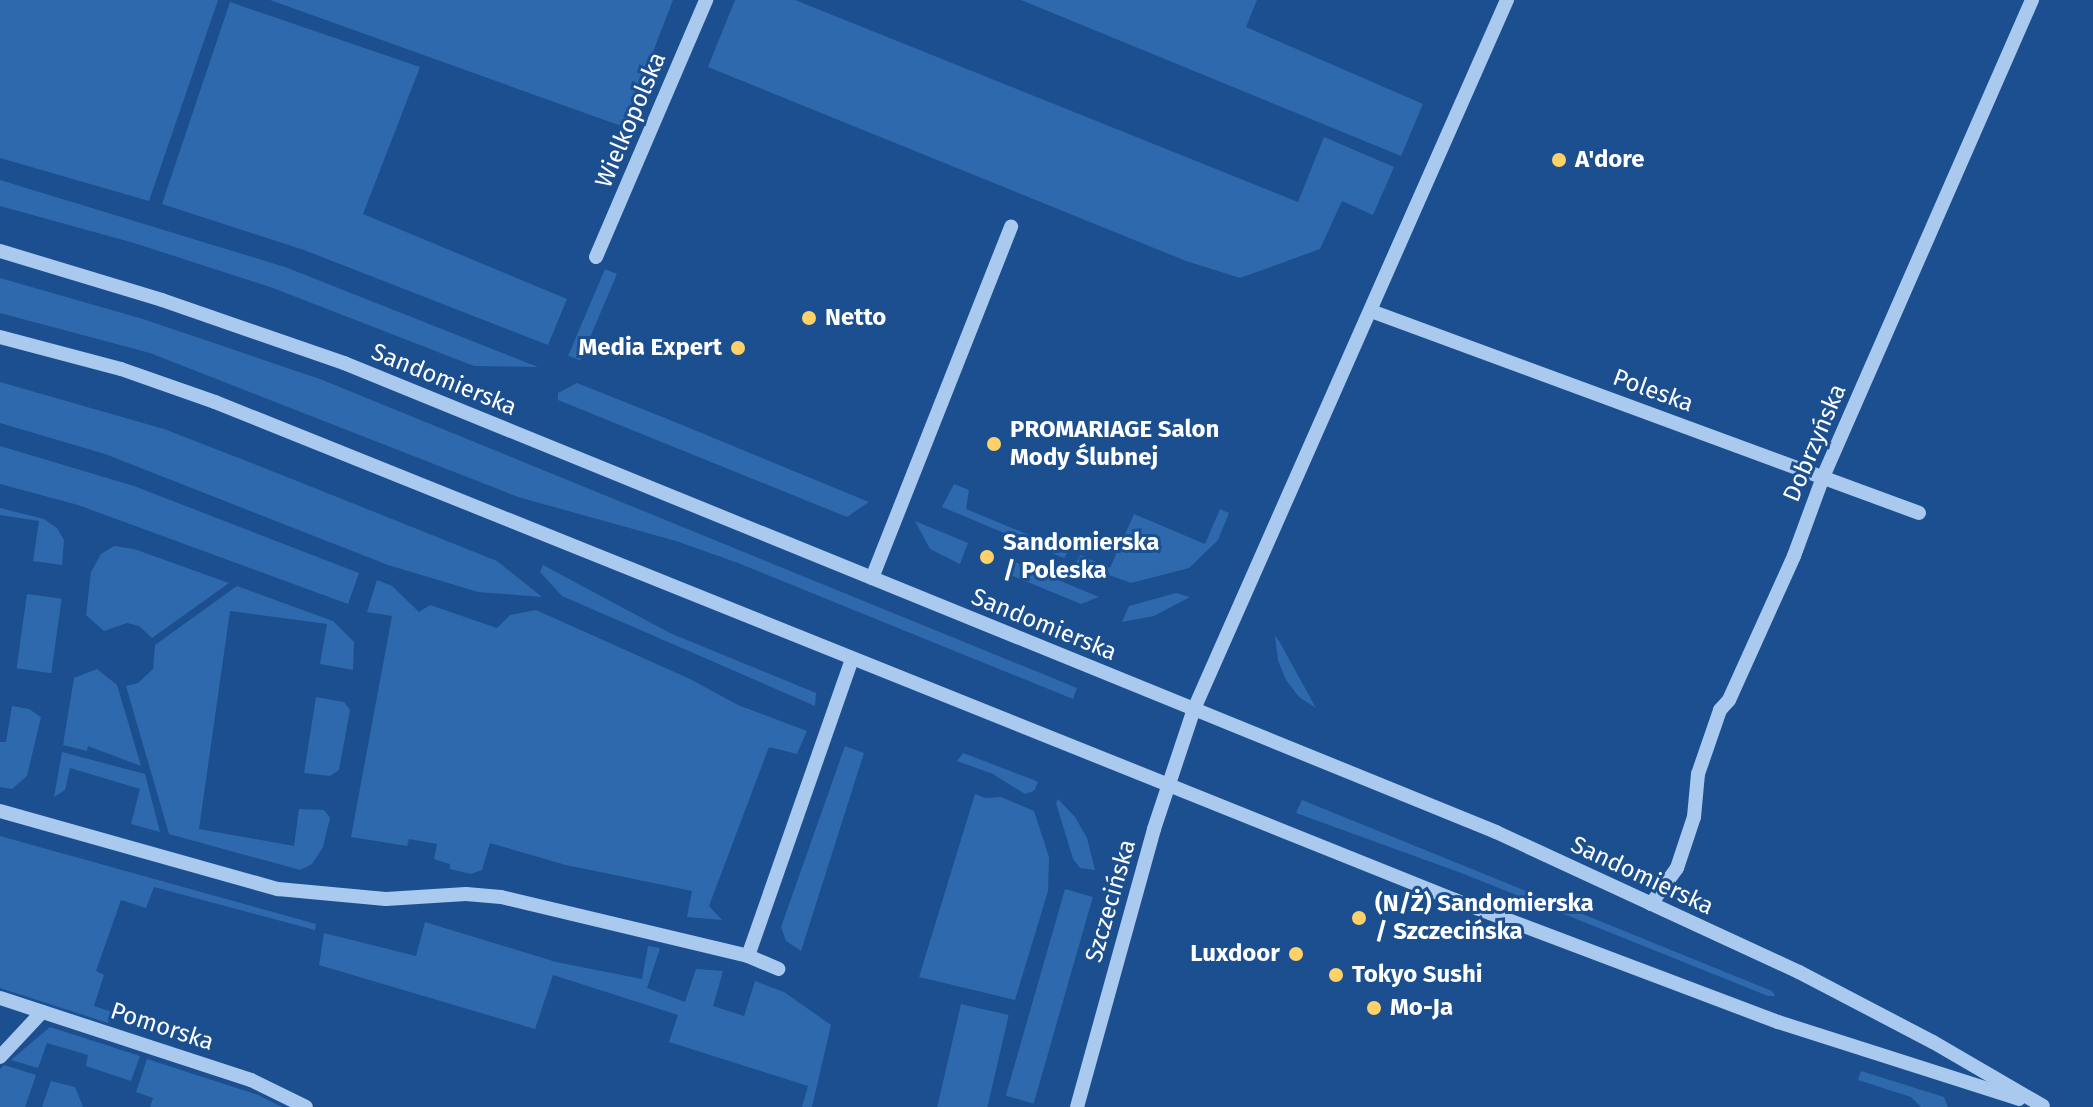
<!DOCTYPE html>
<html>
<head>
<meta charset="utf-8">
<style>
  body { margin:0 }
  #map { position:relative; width:2093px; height:1107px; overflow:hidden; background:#1b4f8f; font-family:"Fira Sans",sans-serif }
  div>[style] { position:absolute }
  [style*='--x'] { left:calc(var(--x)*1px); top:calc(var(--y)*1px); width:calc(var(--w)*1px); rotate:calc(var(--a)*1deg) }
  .green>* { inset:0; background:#2e69ad; transform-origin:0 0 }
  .minor>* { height:14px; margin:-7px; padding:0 7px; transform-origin:7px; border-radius:7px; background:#a9c9ee }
  .dots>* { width:22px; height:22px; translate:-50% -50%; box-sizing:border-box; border:4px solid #1b4f8f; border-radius:50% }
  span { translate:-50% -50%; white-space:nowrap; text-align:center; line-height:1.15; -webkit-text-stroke:6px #1b4f8f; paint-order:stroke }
  .street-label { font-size:24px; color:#fff }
  .poi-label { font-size:24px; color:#fff; font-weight:700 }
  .left { translate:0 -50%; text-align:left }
  .right { translate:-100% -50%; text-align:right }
</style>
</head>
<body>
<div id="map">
  <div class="green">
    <i style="clip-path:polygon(0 0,218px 0,149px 201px,0 158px)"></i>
    <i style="clip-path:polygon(270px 0,673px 0,624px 127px)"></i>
    <i style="clip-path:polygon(735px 0,795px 0,1298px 202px,1324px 137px,1394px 167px,1373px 215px,1342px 201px,1320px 249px,1240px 278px,1186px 261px,708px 67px)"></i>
    <i style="clip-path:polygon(1021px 0,1257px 0,1246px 27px,1423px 104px,1401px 156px)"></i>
    <i style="clip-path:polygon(230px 2px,420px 67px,363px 214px,567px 299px,548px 345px,304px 250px,162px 204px)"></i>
    <i style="clip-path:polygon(0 180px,285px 267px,538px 367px,474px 366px,273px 288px,134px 243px,0 206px)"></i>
    <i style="left:605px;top:269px;width:13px;height:94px;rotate:23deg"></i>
    <i style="clip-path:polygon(0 278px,143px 319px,320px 379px,1077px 688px,1073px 699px,738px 563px,676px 541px,518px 497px,150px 353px,0 313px)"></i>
    <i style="clip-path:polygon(0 382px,164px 429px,282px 475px,497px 561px,542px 597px,478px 592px,388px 565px,105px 454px,0 423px)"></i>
    <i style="clip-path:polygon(577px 383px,670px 420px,869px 502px,847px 517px,558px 400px,558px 393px)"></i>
    <i style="clip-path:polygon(0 446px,134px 486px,359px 573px,348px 604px,78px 505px,0 484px)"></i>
    <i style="clip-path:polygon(954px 484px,969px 490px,966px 509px,1068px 551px,1064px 558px,942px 507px)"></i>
    <i style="clip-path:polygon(0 508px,44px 519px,57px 528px,64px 540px,62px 565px,33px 561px,39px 521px,0 515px)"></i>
    <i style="clip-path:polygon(1220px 509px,1229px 513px,1218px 540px,1189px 568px,1131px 583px,1076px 563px,1080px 555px,1110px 568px,1134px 514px,1205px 544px)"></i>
    <i style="clip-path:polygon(915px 521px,968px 543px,960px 564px,930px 549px)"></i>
    <i style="clip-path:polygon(114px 546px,134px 549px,229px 583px,152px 638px,139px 626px,127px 623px,104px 631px,86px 615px,91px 572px,101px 554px)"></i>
    <i style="clip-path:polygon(1010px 560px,1099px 597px,1081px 604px,1008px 574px)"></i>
    <i style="clip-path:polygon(543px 565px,670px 633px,816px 693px,815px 706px,562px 596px,540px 572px)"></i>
    <i style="clip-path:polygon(377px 580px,392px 586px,419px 612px,430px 605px,497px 628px,510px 615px,536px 610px,690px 679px,738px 705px,807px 731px,797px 754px,769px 747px,709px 906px,722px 920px,687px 917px,692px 891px,566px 865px,490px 843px,482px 870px,471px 874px,450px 869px,450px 864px,434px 859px,437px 844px,409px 839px,407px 846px,351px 837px,392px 616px,367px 612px)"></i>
    <i style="clip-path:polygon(237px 586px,333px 621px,354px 642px,353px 670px,320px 664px,327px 624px,230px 611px,199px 829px,294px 846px,299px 809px,324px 810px,330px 818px,323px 847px,312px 864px,300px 870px,169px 834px,126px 686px,138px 683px,153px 669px,155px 645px)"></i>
    <i style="clip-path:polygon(1176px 593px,1190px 597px,1154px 616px,1122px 622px,1129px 606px)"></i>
    <i style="left:27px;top:594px;width:35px;height:75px;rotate:8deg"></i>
    <i style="clip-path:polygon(1275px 636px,1279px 641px,1316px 708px,1299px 697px,1286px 680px,1278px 660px)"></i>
    <i style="clip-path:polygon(97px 669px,117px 685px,141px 766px,88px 746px,87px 751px,63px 745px,74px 678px)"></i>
    <i style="clip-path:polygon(316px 697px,344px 702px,350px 710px,339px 770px,330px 776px,304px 773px)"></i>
    <i style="clip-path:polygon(12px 706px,29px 709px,41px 717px,27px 776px,12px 789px,0 787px,0 742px,6px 742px)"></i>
    <i style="clip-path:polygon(845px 746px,864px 753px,801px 951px,786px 941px,781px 927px)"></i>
    <i style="clip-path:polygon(62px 752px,145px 774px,160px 832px,131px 824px,140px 789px,70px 768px,65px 790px,54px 797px)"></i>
    <i style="clip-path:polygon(963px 753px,1034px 780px,1038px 782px,1034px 791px,1025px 794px,993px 774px,957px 761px)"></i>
    <i style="clip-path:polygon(975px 794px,985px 798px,1001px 797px,1034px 811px,1049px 857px,1048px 891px,1015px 1000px,919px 977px)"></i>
    <i style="clip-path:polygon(1058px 799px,1075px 817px,1087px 838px,1095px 870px,1080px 868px,1073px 859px,1056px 803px)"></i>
    <i style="clip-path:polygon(1302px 800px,1772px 991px,1775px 996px,1768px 996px,1464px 874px,1296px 813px)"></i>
    <i style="clip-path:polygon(0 836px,316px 924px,315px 930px,154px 887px,146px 908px,121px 900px,96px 971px,104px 975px,94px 1006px,112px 1012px,108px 1023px,0 988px)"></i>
    <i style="left:1065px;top:889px;width:29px;height:215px;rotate:16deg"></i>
    <i style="clip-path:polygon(425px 922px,556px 962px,642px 979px,648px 946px,660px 948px,647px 988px,685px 1002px,696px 969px,723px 971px,713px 1006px,744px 1016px,755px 981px,784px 992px,831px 1025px,812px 1107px,802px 1107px,808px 1086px,669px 1042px,678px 1015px,553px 975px,535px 1029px,319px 965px,324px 933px,416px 956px)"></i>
    <i style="left:961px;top:1004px;width:49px;height:106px;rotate:13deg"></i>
    <i style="clip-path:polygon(50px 1027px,140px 1056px,131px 1081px,86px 1066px,88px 1055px,47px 1043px,38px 1068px,11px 1060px)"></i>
    <i style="clip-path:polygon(147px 1059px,258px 1095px,282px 1107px,150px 1107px,153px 1098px,136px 1092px)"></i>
    <i style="clip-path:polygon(4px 1065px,36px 1075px,25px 1107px,0 1107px,0 1069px)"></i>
    <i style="clip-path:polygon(1861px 1071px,1944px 1097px,1948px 1107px,1921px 1107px,1911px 1097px,1858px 1080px)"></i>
    <i style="clip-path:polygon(51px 1081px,75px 1087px,83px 1107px,42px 1107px)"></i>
  </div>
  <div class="minor">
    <i style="--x:0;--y:251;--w:169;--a:16.8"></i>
    <i style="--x:162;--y:300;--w:193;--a:19.1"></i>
    <i style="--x:344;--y:363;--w:1244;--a:22.15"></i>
    <i style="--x:1496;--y:832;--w:334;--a:24.8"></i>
    <i style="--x:1799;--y:972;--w:151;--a:27.6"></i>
    <i style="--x:1933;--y:1042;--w:127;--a:30.2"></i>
    <i style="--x:596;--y:257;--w:280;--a:-66.8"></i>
    <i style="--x:1371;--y:311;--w:584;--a:20.23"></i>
    <i style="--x:0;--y:337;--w:125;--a:14.8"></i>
    <i style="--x:121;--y:369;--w:100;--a:19.3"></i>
    <i style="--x:215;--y:402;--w:1336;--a:21.88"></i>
    <i style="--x:1455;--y:900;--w:345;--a:20.7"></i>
    <i style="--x:1778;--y:1022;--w:253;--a:17.7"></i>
    <i style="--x:872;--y:578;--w:378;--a:-68.4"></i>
    <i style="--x:0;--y:811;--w:289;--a:15.7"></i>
    <i style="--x:278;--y:889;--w:108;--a:5.3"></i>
    <i style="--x:386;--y:899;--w:80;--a:-3.6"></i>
    <i style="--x:466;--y:894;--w:35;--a:5"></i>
    <i style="--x:501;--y:897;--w:254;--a:13.4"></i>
    <i style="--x:748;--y:956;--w:33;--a:23"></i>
    <i style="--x:1651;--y:904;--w:44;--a:-54.2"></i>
    <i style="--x:1677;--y:868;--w:54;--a:-71.6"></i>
    <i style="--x:1694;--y:817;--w:43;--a:-84.7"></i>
    <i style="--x:1698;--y:774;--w:68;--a:-71"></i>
    <i style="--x:1720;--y:710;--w:13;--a:-48"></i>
    <i style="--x:1729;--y:700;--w:158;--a:-65.7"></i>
    <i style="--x:1794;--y:556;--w:84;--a:-69.8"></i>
    <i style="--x:1823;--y:477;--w:521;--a:-66.34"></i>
    <i style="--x:748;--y:956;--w:315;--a:-70.7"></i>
    <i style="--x:0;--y:998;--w:264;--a:18.1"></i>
    <i style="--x:251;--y:1080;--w:61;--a:26.1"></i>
    <i style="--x:0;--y:1057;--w:62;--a:-47"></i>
    <i style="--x:1077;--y:1107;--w:288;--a:-74.5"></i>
    <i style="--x:1154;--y:829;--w:126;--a:-71.6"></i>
    <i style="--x:1194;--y:709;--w:775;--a:-66.18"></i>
  </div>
  <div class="dots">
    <i style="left:1559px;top:160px;background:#ffd166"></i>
    <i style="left:809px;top:318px;background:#ffd166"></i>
    <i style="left:738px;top:348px;background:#ffd166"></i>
    <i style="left:994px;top:444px;background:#ffd166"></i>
    <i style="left:987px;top:557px;background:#ffd166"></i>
    <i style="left:1359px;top:918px;background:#ffd166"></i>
    <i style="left:1296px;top:954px;background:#ffd166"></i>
    <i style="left:1336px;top:975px;background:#ffd166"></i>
    <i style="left:1374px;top:1008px;background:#ffd166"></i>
  </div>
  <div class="street-label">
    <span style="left:631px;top:120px;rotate:-67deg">Wielkopolska</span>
    <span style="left:444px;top:380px;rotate:22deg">Sandomierska</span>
    <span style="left:1653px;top:391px;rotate:20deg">Poleska</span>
    <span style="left:1815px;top:443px;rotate:-67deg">Dobrzyńska</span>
    <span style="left:1044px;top:625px;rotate:22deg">Sandomierska</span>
    <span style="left:1642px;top:876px;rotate:25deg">Sandomierska</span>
    <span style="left:1111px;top:901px;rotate:-74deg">Szczecińska</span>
    <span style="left:162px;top:1027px;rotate:18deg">Pomorska</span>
  </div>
  <div class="poi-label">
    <span class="left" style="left:1575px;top:160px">A'dore</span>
    <span class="left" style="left:825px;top:318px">Netto</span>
    <span class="right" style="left:722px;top:348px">Media Expert</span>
    <span class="left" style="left:1010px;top:444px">PROMARIAGE Salon<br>Mody Ślubnej</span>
    <span class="left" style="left:1003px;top:557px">Sandomierska<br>/ Poleska</span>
    <span class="left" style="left:1375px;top:918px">(N/Ż) Sandomierska<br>/ Szczecińska</span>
    <span class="right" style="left:1280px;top:954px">Luxdoor</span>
    <span class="left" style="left:1352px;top:975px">Tokyo Sushi</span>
    <span class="left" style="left:1390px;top:1008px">Mo-Ja</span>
  </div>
</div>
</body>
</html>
